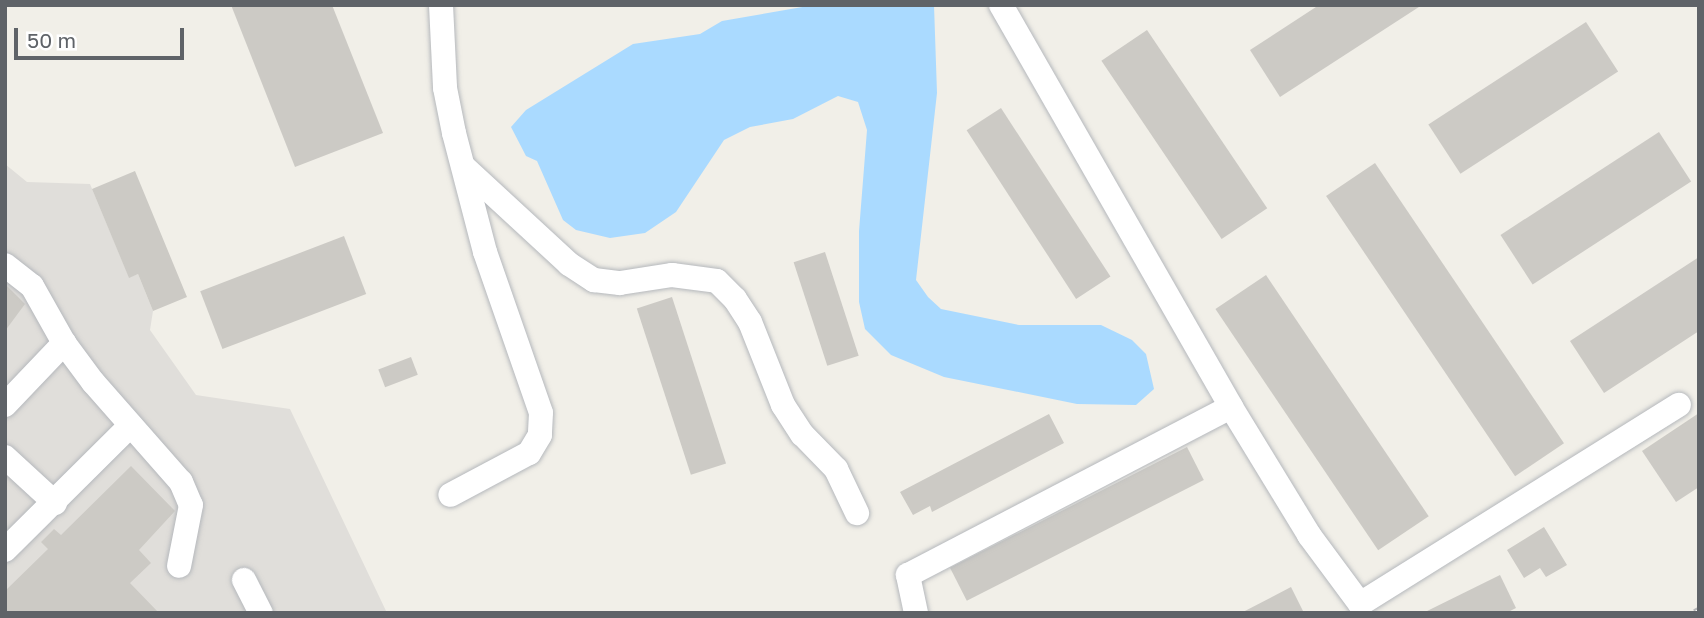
<!DOCTYPE html>
<html>
<head>
<meta charset="utf-8">
<style>
  body { margin:0 }
  #map { position:relative; width:1704px; height:618px; overflow:hidden; background:#f1efe8; font-family:"Golos Text",sans-serif }
  div>[style] { position:absolute }
  [style*='--x'] { left:calc(var(--x)*1px); top:calc(var(--y)*1px); width:calc(var(--w)*1px); rotate:calc(var(--a)*1deg) }
  .industrial>* { inset:0; background:#e0deda }
  .water>* { inset:0; background:#aadaff }
  .building>* { inset:0; background:#cccac5; transform-origin:0 0 }
  .roads { filter:drop-shadow(0 0 2px #b5b8bc) drop-shadow(0 0 2px #b5b8bc) }
  .minor>* { height:24px; margin:-12px; padding:0 12px; transform-origin:12px; border-radius:12px; background:#fff }
  .rail>* { height:8px; margin-top:-4px; transform-origin:0; background:repeating-linear-gradient(90deg,#fff 0 16px,#b6b7b8 0 32px); box-sizing:border-box; border-block:2px solid #b6b7b8 }
  span { translate:-50% -50%; white-space:nowrap; text-align:center; line-height:1.15; -webkit-text-stroke:5px #fff; paint-order:stroke }
  .frame { position:absolute; inset:0; border:7px solid #5f6368; pointer-events:none }
  .scale { position:absolute; left:14px; top:28px; width:170px; height:32px; box-sizing:border-box; border:4px solid #5f6368; border-top:0; padding-left:9px; font-size:21px; line-height:24px; white-space:nowrap; color:#5f6368; -webkit-text-stroke:5px #fff; paint-order:stroke }
</style>
</head>
<body>
<div id="map">
  <div class="industrial">
    <i style="clip-path:polygon(5px 164px,27px 182px,90px 184px,129px 277px,138px 274px,153px 311px,150px 330px,196px 395px,290px 409px,387px 613px,5px 613px)"></i>
  </div>
  <div class="water">
    <i style="clip-path:polygon(814px 5px,934px 5px,937px 93px,916px 280px,928px 297px,941px 309px,1019px 325px,1101px 325px,1132px 340px,1146px 354px,1154px 389px,1136px 405px,1077px 404px,944px 377px,891px 355px,865px 329px,859px 302px,859px 231px,867px 130px,858px 102px,838px 96px,793px 119px,750px 127px,724px 140px,676px 212px,645px 233px,610px 238px,576px 230px,563px 220px,537px 161px,526px 156px,511px 127px,526px 110px,633px 44px,700px 34px,722px 21px)"></i>
  </div>
  <div class="building">
    <i style="clip-path:polygon(231px 5px,332px 5px,383px 133px,295px 167px)"></i>
    <i style="clip-path:polygon(1319px 5px,1422px 5px,1280px 97px,1250px 50px)"></i>
    <i style="left:1586px;top:22px;width:59px;height:188px;rotate:57deg"></i>
    <i style="left:1147px;top:30px;width:215px;height:55px;rotate:56deg"></i>
    <i style="left:1001px;top:108px;width:201px;height:41px;rotate:57deg"></i>
    <i style="left:1659px;top:132px;width:59px;height:189px;rotate:57deg"></i>
    <i style="left:1375px;top:163px;width:338px;height:59px;rotate:56deg"></i>
    <i style="clip-path:polygon(135px 171px,187px 297px,153px 311px,138px 274px,129px 278px,92px 189px)"></i>
    <i style="left:344px;top:236px;width:62px;height:154px;rotate:69deg"></i>
    <i style="left:825px;top:252px;width:109px;height:33px;rotate:72deg"></i>
    <i style="clip-path:polygon(1699px 257px,1699px 331px,1604px 393px,1570px 341px)"></i>
    <i style="left:1266px;top:275px;width:291px;height:61px;rotate:56deg"></i>
    <i style="clip-path:polygon(5px 284px,25px 304px,5px 331px)"></i>
    <i style="left:672px;top:297px;width:175px;height:37px;rotate:72deg"></i>
    <i style="left:411px;top:357px;width:19px;height:35px;rotate:69deg"></i>
    <i style="clip-path:polygon(1699px 413px,1699px 487px,1676px 502px,1642px 451px)"></i>
    <i style="clip-path:polygon(1049px 414px,1064px 443px,932px 512px,930px 506px,913px 515px,900px 492px)"></i>
    <i style="left:1187px;top:447px;width:37px;height:266px;rotate:63deg"></i>
    <i style="clip-path:polygon(131px 466px,175px 511px,139px 550px,151px 563px,130px 583px,159px 613px,5px 613px,5px 591px,48px 549px,41px 542px,54px 529px,61px 535px)"></i>
    <i style="clip-path:polygon(1544px 527px,1567px 565px,1546px 577px,1540px 568px,1524px 578px,1507px 550px)"></i>
    <i style="clip-path:polygon(1500px 575px,1516px 608px,1506px 613px,1423px 613px)"></i>
    <i style="clip-path:polygon(1291px 587px,1304px 613px,1241px 613px)"></i>
  </div>
  <div class="roads">
    <div class="minor">
      <i style="--x:441;--y:5;--w:83;--a:87.2"></i>
      <i style="--x:445;--y:88;--w:46;--a:78.7"></i>
      <i style="--x:454;--y:133;--w:123;--a:75.4"></i>
      <i style="--x:485;--y:252;--w:170;--a:70.8"></i>
      <i style="--x:541;--y:413;--w:22;--a:93"></i>
      <i style="--x:540;--y:435;--w:21;--a:121"></i>
      <i style="--x:529;--y:453;--w:89;--a:152"></i>
      <i style="--x:1001;--y:5;--w:463;--a:60.2"></i>
      <i style="--x:1231;--y:407;--w:150;--a:58.6"></i>
      <i style="--x:1309;--y:535;--w:86;--a:53.5"></i>
      <i style="--x:1360;--y:604;--w:376;--a:-32"></i>
      <i style="--x:464;--y:167;--w:143;--a:42.7"></i>
      <i style="--x:569;--y:264;--w:30;--a:33"></i>
      <i style="--x:594;--y:280;--w:26;--a:7"></i>
      <i style="--x:620;--y:283;--w:53;--a:-8.7"></i>
      <i style="--x:672;--y:275;--w:45;--a:7.6"></i>
      <i style="--x:717;--y:281;--w:25;--a:45"></i>
      <i style="--x:735;--y:299;--w:27;--a:57"></i>
      <i style="--x:750;--y:322;--w:89;--a:68.3"></i>
      <i style="--x:783;--y:405;--w:35;--a:57"></i>
      <i style="--x:802;--y:434;--w:49;--a:45.8"></i>
      <i style="--x:836;--y:469;--w:49;--a:64.5"></i>
      <i style="--x:5;--y:265;--w:34;--a:38"></i>
      <i style="--x:32;--y:286;--w:65;--a:60.7"></i>
      <i style="--x:64;--y:343;--w:49;--a:53.4"></i>
      <i style="--x:93;--y:382;--w:133;--a:48.7"></i>
      <i style="--x:181;--y:482;--w:25;--a:67"></i>
      <i style="--x:191;--y:505;--w:62;--a:101.1"></i>
      <i style="--x:5;--y:405;--w:86;--a:-46.4"></i>
      <i style="--x:5;--y:457;--w:68;--a:42.6"></i>
      <i style="--x:5;--y:550;--w:177;--a:-44.8"></i>
      <i style="--x:244;--y:580;--w:37;--a:63"></i>
      <i style="--x:916;--y:613;--w:39;--a:-102"></i>
      <i style="--x:908;--y:575;--w:364;--a:-27.5"></i>
    </div>
  </div>
  <div class="rail">
    <i style="--x:1695;--y:613;--w:4;--a:-27"></i>
  </div>
  <div class="frame"></div>
  <div class="scale">50 m</div>
</div>
</body>
</html>
